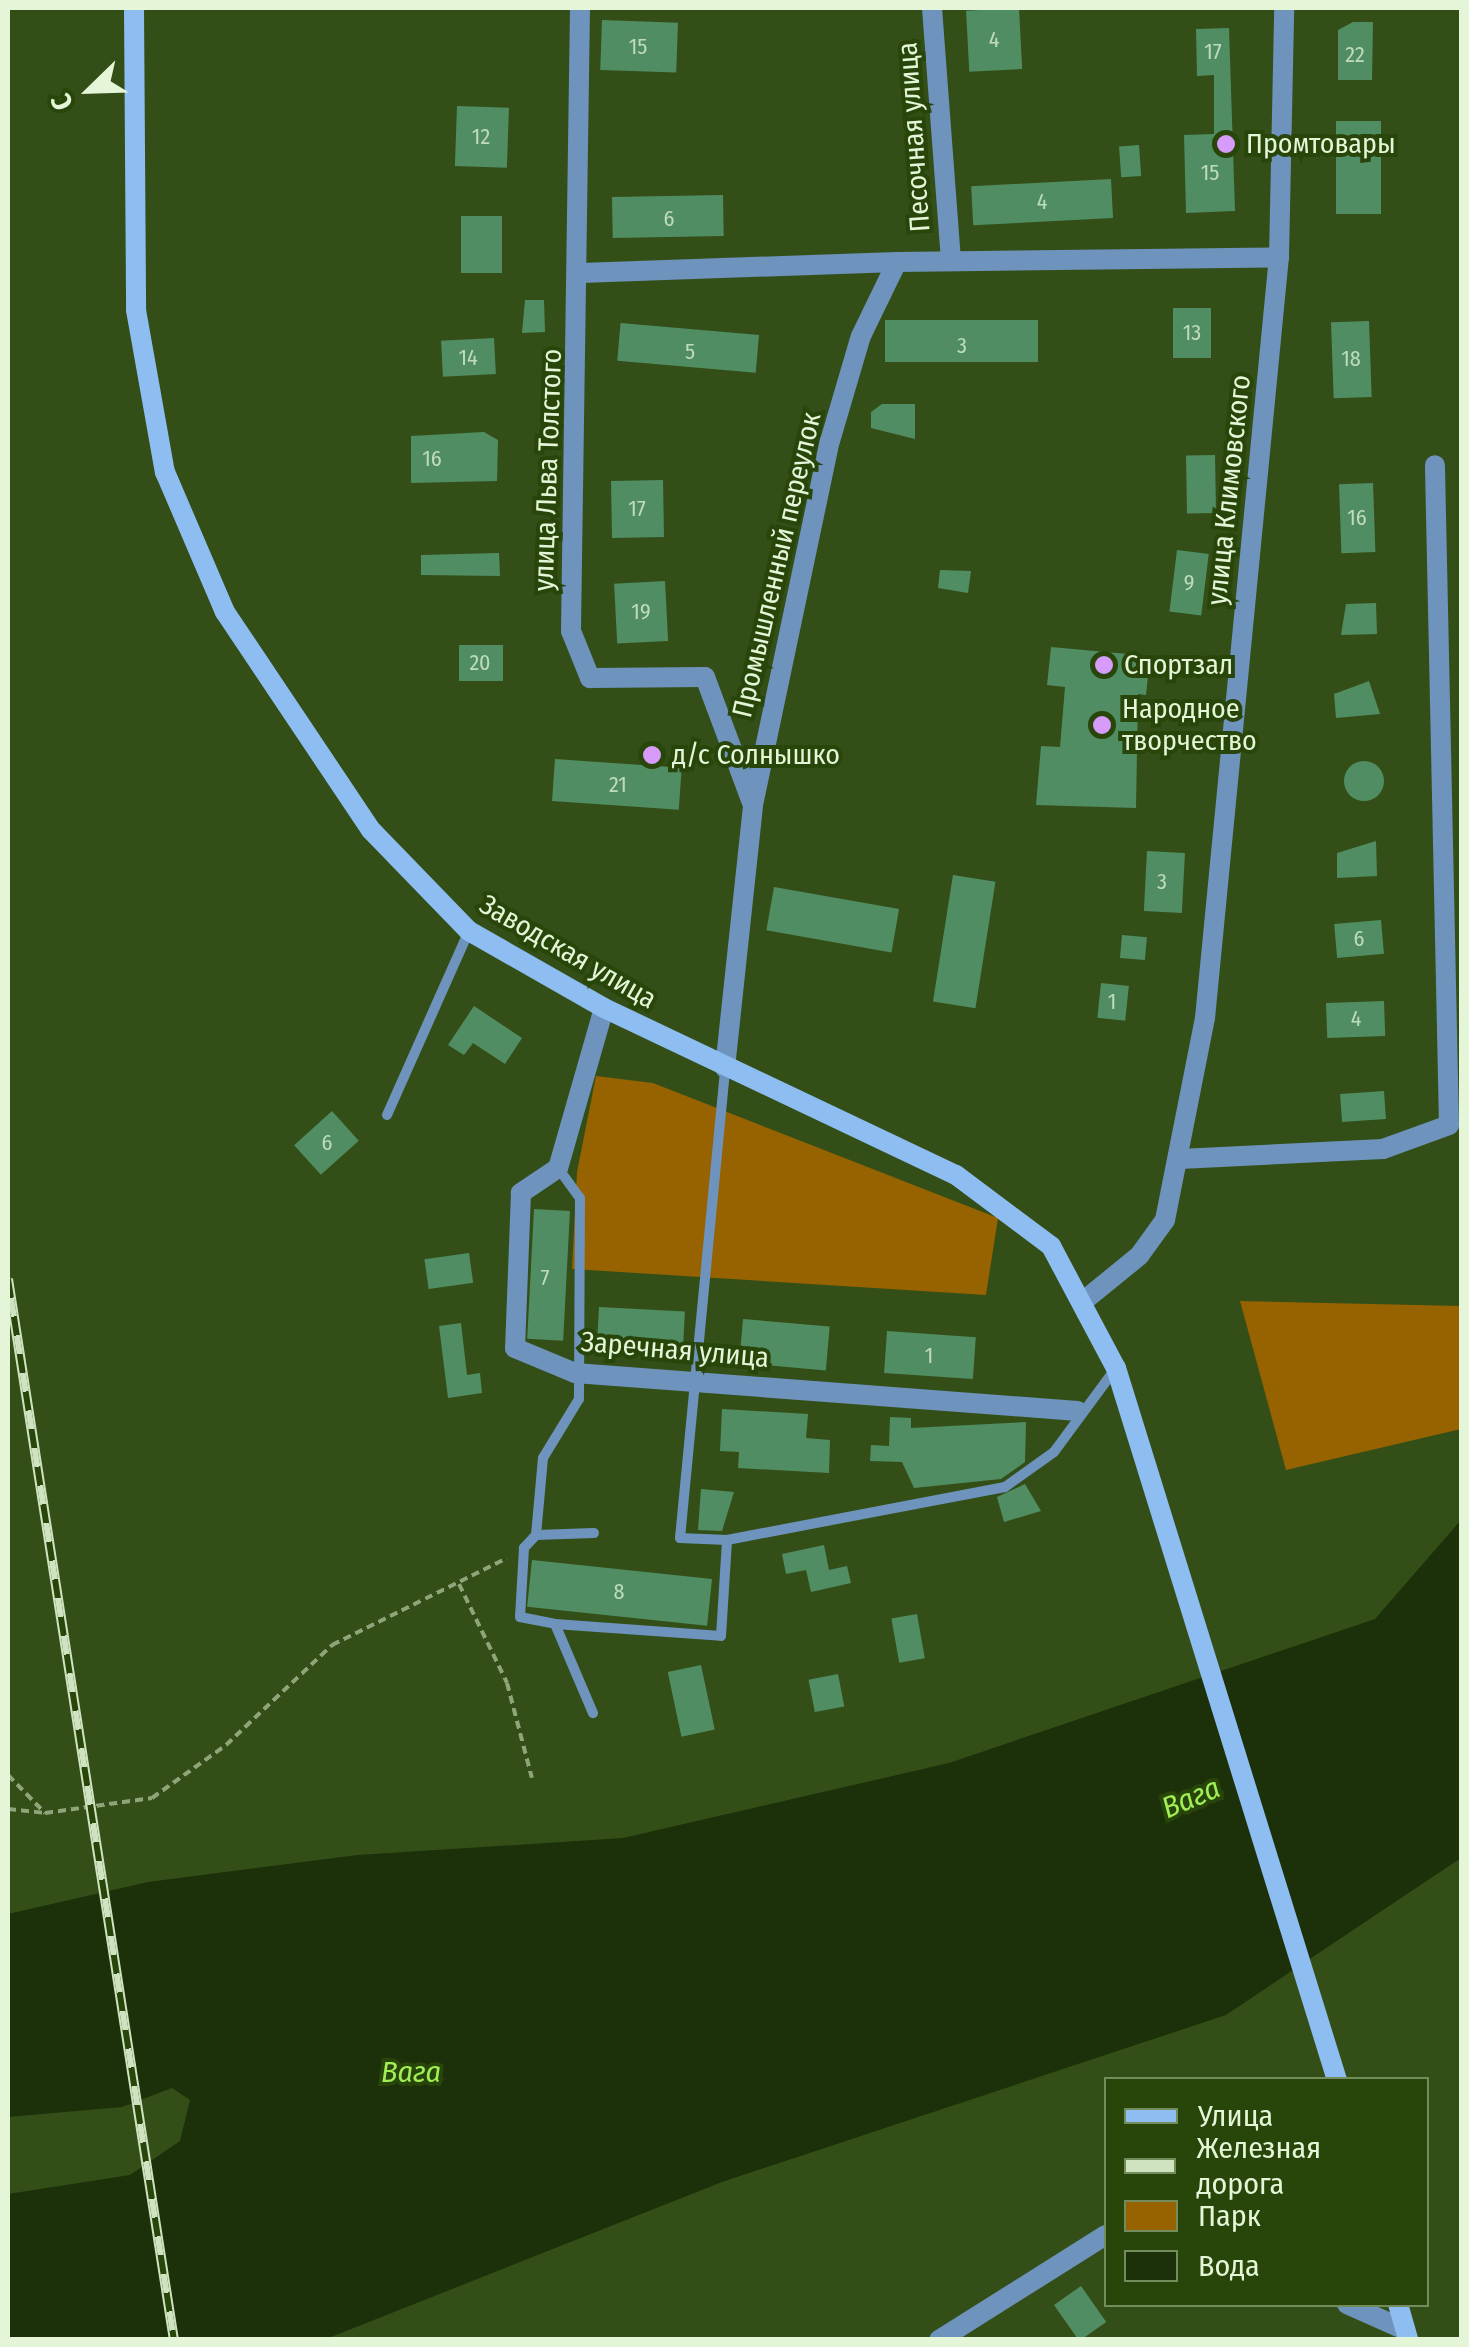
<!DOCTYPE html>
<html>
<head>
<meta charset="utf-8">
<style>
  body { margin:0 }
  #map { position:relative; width:1469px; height:2347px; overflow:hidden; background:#334f17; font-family:"Fira Sans Condensed",sans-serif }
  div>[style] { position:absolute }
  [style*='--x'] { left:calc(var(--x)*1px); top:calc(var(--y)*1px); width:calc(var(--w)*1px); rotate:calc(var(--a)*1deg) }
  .green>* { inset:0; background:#976200 }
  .water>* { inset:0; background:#1c3009 }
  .building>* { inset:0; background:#518d63; transform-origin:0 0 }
  .round { border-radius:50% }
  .path>* { height:4px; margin-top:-2px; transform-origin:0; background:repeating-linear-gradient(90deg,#8ea57a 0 8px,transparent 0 13px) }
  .service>* { height:10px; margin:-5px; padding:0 5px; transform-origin:5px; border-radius:5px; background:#6e93bd }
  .minor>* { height:20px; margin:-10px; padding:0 10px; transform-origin:10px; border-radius:10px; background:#6e93bd }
  .secondary>* { height:20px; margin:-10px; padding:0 10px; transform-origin:10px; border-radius:10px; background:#8ebdf2 }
  .rail>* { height:10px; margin-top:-5px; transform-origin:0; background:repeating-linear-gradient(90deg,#28450a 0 19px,#cfe3c1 0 38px); box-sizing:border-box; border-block:2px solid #cfe3c1 }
  .dots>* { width:28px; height:28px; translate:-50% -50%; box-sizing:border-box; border:5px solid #28450a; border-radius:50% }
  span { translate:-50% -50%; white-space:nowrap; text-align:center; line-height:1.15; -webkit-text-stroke:8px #28450a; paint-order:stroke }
  .number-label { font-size:22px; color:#bfdcba }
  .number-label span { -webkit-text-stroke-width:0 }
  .street-label { font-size:28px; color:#e4f6d7 }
  .poi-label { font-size:28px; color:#e4f6d7 }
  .left { translate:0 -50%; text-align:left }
  .water-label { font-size:30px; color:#a1ee57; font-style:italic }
  .frame { position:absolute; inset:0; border:10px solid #e4f6d7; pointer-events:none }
  .legend { position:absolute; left:1104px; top:2077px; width:325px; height:230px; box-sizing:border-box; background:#28450a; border:2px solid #738c5c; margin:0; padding:12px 18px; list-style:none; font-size:30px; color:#e4f6d7 }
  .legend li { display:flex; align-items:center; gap:20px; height:50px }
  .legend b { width:50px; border:2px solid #738c5c }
  .north { position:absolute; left:40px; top:40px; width:100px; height:100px; -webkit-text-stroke:8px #28450a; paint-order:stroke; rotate:247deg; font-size:28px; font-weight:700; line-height:40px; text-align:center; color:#e4f6d7 }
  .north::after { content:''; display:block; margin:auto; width:35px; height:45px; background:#e4f6d7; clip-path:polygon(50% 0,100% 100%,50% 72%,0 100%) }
</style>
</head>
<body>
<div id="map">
  <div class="green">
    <i style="clip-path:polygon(596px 1076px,653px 1083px,998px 1218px,986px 1295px,572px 1269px,577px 1172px)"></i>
    <i style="clip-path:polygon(1240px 1301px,1461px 1306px,1461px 1429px,1286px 1470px)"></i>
  </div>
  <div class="water">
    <i style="clip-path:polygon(1461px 1520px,1461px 1858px,1226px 2015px,722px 2182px,326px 2339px,8px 2339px,8px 2194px,130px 2175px,180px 2141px,190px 2100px,172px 2088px,122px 2107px,8px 2117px,8px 1914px,148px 1882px,358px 1855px,623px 1838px,949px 1763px,1375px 1619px)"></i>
  </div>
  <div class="building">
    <i style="left:1019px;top:8px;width:61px;height:53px;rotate:87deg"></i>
    <i style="left:602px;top:20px;width:76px;height:50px;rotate:2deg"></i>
    <i style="clip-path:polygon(1353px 22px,1373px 22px,1372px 80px,1338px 80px,1338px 30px)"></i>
    <i style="clip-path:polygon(1229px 28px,1235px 211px,1186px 213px,1184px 135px,1214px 134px,1214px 75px,1197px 76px,1196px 29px)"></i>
    <i style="left:457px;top:106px;width:52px;height:60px;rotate:2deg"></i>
    <i style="left:1336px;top:121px;width:45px;height:93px"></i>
    <i style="left:1139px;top:145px;width:31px;height:20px;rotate:86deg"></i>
    <i style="left:1111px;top:179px;width:39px;height:140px;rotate:87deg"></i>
    <i style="left:723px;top:195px;width:41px;height:111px;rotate:89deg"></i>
    <i style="left:461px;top:216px;width:41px;height:57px"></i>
    <i style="clip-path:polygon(525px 300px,544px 300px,545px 332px,522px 333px)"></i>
    <i style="left:1173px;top:308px;width:38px;height:50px"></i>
    <i style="left:1038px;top:320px;width:42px;height:153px;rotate:90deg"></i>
    <i style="left:1369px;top:321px;width:76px;height:38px;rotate:88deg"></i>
    <i style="left:759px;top:335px;width:38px;height:139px;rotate:95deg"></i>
    <i style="left:494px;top:338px;width:36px;height:53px;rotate:87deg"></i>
    <i style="clip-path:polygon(882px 404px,915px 404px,915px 439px,871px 428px,871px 412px)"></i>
    <i style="clip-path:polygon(484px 432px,498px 440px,497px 481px,411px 483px,411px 436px)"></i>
    <i style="left:1215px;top:455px;width:58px;height:29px;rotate:89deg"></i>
    <i style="left:663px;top:480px;width:57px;height:52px;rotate:89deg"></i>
    <i style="left:1373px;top:483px;width:69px;height:34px;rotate:88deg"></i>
    <i style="left:1177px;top:550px;width:32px;height:62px;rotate:7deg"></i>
    <i style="clip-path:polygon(499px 553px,500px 576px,421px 575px,421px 555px)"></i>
    <i style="clip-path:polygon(940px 570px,971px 571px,968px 593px,938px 588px)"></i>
    <i style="left:665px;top:581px;width:60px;height:51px;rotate:87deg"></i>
    <i style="clip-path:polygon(1376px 603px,1377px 634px,1341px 635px,1346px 604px)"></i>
    <i style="left:459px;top:645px;width:44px;height:36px"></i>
    <i style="clip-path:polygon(1051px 647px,1150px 656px,1146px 695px,1138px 694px,1136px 808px,1036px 805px,1041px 746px,1060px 747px,1065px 687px,1047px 685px)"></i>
    <i style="clip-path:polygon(1369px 681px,1380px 714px,1336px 718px,1334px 694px)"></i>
    <i style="left:555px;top:759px;width:127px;height:42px;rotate:4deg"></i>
    <i class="round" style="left:1344px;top:761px;width:40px;height:40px"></i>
    <i style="clip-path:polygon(1376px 841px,1377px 876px,1337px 878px,1337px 853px)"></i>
    <i style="left:1147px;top:851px;width:38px;height:60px;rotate:3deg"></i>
    <i style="left:953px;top:875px;width:43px;height:128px;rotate:9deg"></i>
    <i style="left:774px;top:887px;width:127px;height:44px;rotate:10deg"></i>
    <i style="left:1381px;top:920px;width:34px;height:47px;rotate:85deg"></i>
    <i style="left:1122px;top:935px;width:25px;height:23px;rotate:5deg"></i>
    <i style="left:1101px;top:983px;width:28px;height:35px;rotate:6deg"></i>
    <i style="left:1384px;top:1001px;width:35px;height:58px;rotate:88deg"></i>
    <i style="clip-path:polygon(474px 1006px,522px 1038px,505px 1064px,473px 1043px,464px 1055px,448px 1045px)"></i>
    <i style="left:1384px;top:1091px;width:28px;height:44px;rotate:86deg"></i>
    <i style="left:332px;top:1111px;width:40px;height:51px;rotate:48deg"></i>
    <i style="left:534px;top:1209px;width:36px;height:130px;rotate:3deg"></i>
    <i style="left:469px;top:1253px;width:30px;height:45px;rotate:82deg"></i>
    <i style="left:599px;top:1307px;width:86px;height:43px;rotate:3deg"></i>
    <i style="left:743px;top:1319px;width:87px;height:44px;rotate:5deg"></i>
    <i style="clip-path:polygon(461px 1323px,467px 1375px,480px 1373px,482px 1393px,448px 1398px,439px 1326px)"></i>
    <i style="left:887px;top:1331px;width:89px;height:42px;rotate:4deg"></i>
    <i style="clip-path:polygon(722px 1409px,808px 1414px,806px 1438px,830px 1440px,829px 1473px,738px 1468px,739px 1452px,720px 1451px)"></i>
    <i style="clip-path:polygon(890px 1417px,911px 1418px,911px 1428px,1026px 1422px,1025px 1462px,1001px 1479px,914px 1488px,902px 1462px,870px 1461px,871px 1445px,889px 1446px)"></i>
    <i style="clip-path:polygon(1025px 1484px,1041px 1511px,1004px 1522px,997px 1497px)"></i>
    <i style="clip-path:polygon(701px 1489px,734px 1492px,722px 1531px,698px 1530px)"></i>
    <i style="clip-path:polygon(824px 1545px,829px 1570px,847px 1566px,851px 1583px,811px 1592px,806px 1570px,786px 1574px,782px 1554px)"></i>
    <i style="left:532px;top:1560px;width:181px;height:47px;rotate:6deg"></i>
    <i style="left:917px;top:1614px;width:45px;height:26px;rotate:80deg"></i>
    <i style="left:701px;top:1665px;width:66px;height:34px;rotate:78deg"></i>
    <i style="left:838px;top:1674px;width:33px;height:30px;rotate:79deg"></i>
    <i style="left:1081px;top:2286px;width:44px;height:33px;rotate:55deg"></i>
  </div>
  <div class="path">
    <i style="--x:459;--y:1584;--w:110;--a:64.1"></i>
    <i style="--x:507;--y:1683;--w:98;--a:75.3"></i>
    <i style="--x:8;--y:1775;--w:53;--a:45.8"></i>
    <i style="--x:45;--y:1813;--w:108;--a:-8"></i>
    <i style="--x:152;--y:1798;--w:91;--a:-35.6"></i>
    <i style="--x:226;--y:1745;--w:146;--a:-43.3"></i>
    <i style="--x:332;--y:1645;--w:195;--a:-26.4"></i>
    <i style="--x:8;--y:1809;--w:37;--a:6"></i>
  </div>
  <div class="service">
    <i style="--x:387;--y:1115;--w:201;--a:-66"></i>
    <i style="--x:558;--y:1168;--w:37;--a:54"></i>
    <i style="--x:580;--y:1198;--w:201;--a:90.3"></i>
    <i style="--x:579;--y:1399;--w:69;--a:121.4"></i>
    <i style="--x:543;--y:1458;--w:77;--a:95.2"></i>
    <i style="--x:536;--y:1535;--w:58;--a:-2"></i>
    <i style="--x:536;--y:1535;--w:18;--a:133"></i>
    <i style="--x:524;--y:1548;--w:69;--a:93.3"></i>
    <i style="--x:520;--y:1617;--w:36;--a:11"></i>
    <i style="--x:555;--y:1624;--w:97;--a:66.9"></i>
    <i style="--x:727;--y:1540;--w:283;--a:-10.8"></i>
    <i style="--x:1005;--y:1487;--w:60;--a:-35.5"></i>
    <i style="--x:1054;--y:1452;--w:104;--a:-53.6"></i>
    <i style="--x:555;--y:1624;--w:166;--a:4.1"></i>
    <i style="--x:721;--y:1636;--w:96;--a:-86.4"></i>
    <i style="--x:727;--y:1540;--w:47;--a:-177.6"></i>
    <i style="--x:680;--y:1538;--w:472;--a:-84.5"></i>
  </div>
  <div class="minor">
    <i style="--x:580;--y:8;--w:623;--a:90.83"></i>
    <i style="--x:571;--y:631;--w:51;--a:68"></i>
    <i style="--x:590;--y:678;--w:115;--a:-0.5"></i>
    <i style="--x:705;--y:677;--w:134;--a:69.5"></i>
    <i style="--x:932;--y:8;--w:254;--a:85.7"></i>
    <i style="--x:581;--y:273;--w:316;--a:-2"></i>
    <i style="--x:604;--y:1008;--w:166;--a:106"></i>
    <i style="--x:558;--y:1168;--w:45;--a:146"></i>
    <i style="--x:521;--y:1193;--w:155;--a:92.2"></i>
    <i style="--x:515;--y:1348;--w:65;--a:22.6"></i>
    <i style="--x:575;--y:1373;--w:504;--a:4.32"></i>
    <i style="--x:725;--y:1068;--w:264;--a:-83.9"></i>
    <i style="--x:753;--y:805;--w:372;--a:-78.1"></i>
    <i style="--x:830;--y:441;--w:109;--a:-73.6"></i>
    <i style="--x:861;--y:336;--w:82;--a:-64.1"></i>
    <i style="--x:897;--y:262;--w:382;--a:-0.7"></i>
    <i style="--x:1180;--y:1159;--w:203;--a:-2.8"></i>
    <i style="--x:1383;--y:1149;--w:70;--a:-20"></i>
    <i style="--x:1449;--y:1125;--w:660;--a:-91.22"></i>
    <i style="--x:1086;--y:1299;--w:68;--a:-39.1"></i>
    <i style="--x:1139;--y:1256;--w:44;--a:-54.2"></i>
    <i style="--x:1165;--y:1220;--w:206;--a:-78.8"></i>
    <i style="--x:1205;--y:1018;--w:765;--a:-84.45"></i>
    <i style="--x:1279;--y:257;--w:249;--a:-88.8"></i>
    <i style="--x:1347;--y:2304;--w:64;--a:24.1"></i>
    <i style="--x:939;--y:2340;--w:197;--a:-32.2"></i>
  </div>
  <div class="secondary">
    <i style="--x:134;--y:8;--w:302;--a:89.6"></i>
    <i style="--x:136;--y:310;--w:165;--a:79.9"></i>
    <i style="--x:165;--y:472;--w:152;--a:66.8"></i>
    <i style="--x:225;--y:612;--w:262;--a:56.2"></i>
    <i style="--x:371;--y:830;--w:141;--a:45.9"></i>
    <i style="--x:469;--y:931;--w:155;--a:29.7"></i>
    <i style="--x:604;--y:1008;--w:390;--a:25.4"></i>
    <i style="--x:956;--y:1175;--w:119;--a:36.8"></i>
    <i style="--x:1051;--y:1246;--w:138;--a:62"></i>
    <i style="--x:1116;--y:1368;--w:746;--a:72.76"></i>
    <i style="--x:1398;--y:2304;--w:37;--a:74"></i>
  </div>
  <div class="rail">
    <i style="--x:8;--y:1279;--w:1074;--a:81.11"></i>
  </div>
  <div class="dots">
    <i style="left:1226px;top:144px;background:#d79bf9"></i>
    <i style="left:1104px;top:665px;background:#d79bf9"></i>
    <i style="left:1102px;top:725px;background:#d79bf9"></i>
    <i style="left:652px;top:755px;background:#d79bf9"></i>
  </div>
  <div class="number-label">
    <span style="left:994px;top:40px">4</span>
    <span style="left:638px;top:47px">15</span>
    <span style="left:1213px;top:52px">17</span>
    <span style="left:1355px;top:55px">22</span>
    <span style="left:481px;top:137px">12</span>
    <span style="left:1210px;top:173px">15</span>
    <span style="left:1042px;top:202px">4</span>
    <span style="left:669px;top:219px">6</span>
    <span style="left:1192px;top:333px">13</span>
    <span style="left:962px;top:346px">3</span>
    <span style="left:690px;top:352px">5</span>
    <span style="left:468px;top:358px">14</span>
    <span style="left:1351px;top:359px">18</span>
    <span style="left:432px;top:459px">16</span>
    <span style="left:637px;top:509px">17</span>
    <span style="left:1357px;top:518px">16</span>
    <span style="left:1189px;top:583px">9</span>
    <span style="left:641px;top:612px">19</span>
    <span style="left:480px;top:663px">20</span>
    <span style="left:618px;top:785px">21</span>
    <span style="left:1162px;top:882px">3</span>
    <span style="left:1359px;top:939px">6</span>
    <span style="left:1112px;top:1002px">1</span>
    <span style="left:1356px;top:1019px">4</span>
    <span style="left:327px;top:1143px">6</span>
    <span style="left:545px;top:1278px">7</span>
    <span style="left:929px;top:1356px">1</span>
    <span style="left:619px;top:1592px">8</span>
  </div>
  <div class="street-label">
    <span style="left:914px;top:137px;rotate:-94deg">Песочная улица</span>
    <span style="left:548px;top:470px;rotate:-88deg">улица Льва Толстого</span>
    <span style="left:1229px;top:490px;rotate:-84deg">улица Климовского</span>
    <span style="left:777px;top:565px;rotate:-77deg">Промышленный переулок</span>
    <span style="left:568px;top:952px;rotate:30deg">Заводская улица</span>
    <span style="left:675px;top:1350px;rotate:5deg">Заречная улица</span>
  </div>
  <div class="poi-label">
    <span class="left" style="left:1246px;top:144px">Промтовары</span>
    <span class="left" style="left:1124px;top:665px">Спортзал</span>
    <span class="left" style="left:1122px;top:725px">Народное<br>творчество</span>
    <span class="left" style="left:672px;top:755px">д/с Солнышко</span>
  </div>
  <div class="water-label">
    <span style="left:1191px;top:1798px;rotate:-23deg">Вага</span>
    <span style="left:411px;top:2072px">Вага</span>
  </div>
  <div class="frame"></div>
  <ul class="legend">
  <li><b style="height:12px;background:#8ebdf2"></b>Улица</li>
  <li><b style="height:12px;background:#cfe3c1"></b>Железная дорога</li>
  <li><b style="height:28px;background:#976200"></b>Парк</li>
  <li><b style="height:28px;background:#1c3009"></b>Вода</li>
  </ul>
  <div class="north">С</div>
</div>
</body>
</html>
